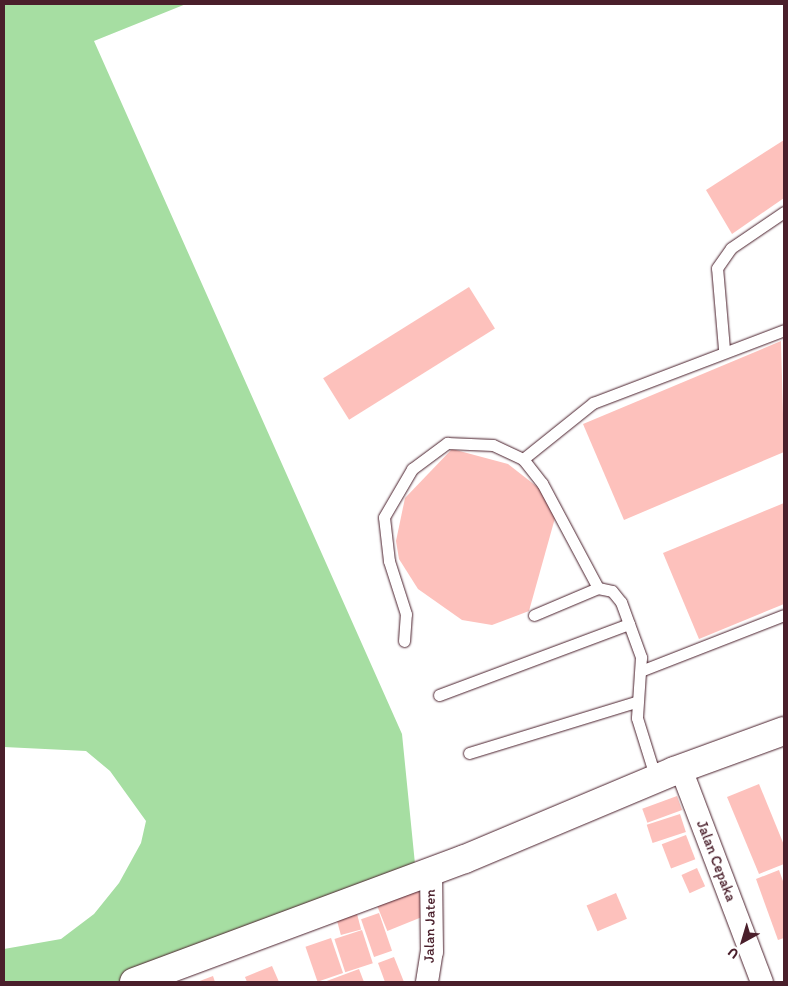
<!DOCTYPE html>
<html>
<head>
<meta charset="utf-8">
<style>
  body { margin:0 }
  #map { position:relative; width:788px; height:986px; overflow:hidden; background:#fff; font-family:Itim,sans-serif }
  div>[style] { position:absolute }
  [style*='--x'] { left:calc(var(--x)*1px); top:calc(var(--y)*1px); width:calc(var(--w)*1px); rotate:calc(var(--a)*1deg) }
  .green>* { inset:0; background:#a6dea2 }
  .building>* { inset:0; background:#fdc1bc; transform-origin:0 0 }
  .roads { filter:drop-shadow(0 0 1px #4a1f2b) drop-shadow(0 0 1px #4a1f2b) }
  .service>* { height:11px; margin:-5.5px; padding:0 5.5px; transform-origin:5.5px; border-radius:5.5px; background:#fff }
  .minor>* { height:22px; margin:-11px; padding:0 11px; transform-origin:11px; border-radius:11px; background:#fff }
  .secondary>* { height:28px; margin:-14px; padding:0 14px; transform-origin:14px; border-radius:14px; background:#fff }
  span { translate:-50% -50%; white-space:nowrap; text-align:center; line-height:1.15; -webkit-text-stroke:4px #fff; paint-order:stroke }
  .street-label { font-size:15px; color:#4a1f2b }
  .frame { position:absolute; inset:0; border:5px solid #4a1f2b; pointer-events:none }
  .north { position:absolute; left:718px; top:916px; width:50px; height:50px; -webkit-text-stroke:4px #fff; paint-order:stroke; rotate:219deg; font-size:14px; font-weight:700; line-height:20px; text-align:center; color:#4a1f2b }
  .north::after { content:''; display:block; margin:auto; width:18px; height:22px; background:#4a1f2b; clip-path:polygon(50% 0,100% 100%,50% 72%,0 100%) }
</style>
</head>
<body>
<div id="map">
  <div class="green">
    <i style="clip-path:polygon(4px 4px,186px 4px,94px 41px,402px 734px,416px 874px,120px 982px,4px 982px,4px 949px,61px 939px,94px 914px,119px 883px,141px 843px,146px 821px,110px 771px,86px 751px,4px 747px)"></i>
  </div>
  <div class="building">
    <i style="clip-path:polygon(784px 140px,784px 198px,732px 234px,706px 190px)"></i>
    <i style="left:469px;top:287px;width:49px;height:172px;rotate:58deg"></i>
    <i style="clip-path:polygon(781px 341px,784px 452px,624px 520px,583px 424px)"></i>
    <i style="clip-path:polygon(452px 449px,508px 464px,540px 489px,555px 518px,529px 611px,492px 625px,462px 620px,418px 589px,399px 559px,396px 541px,405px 498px)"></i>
    <i style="clip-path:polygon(784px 503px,784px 604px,699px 639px,663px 553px)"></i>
    <i style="clip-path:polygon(759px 784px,784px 845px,784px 864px,759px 874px,727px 797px)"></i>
    <i style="left:677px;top:796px;width:15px;height:37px;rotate:70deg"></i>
    <i style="left:680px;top:814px;width:19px;height:35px;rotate:72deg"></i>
    <i style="left:686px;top:835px;width:26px;height:26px;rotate:69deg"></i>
    <i style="left:697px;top:868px;width:20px;height:17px;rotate:66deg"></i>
    <i style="clip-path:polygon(779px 870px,784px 884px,784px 938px,778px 940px,756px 879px)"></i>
    <i style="left:415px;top:882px;width:35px;height:44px;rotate:68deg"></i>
    <i style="left:616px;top:893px;width:28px;height:32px;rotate:67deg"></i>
    <i style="left:379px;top:913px;width:40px;height:19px;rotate:71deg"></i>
    <i style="left:357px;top:914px;width:16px;height:21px;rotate:75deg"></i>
    <i style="left:362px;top:930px;width:35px;height:29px;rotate:72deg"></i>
    <i style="left:331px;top:938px;width:37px;height:27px;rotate:71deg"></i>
    <i style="clip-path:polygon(394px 957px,404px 982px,385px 982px,378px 963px)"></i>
    <i style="clip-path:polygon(272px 966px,279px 982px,247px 982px,245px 977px)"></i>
    <i style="clip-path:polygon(359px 969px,364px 982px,324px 982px)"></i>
    <i style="clip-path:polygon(213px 976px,215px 982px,197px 982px)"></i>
  </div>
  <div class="roads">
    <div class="service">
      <i style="--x:724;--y:349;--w:81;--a:-94.9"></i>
      <i style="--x:717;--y:268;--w:24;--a:-55"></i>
      <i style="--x:731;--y:248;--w:64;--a:-34.2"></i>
      <i style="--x:523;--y:459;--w:90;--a:-38.7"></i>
      <i style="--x:593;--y:403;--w:204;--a:-20.9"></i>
      <i style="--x:534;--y:615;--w:69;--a:-22.9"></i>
      <i style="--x:598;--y:588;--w:14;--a:12"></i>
      <i style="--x:612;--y:591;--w:14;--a:51"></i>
      <i style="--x:621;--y:602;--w:59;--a:70"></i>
      <i style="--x:641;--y:657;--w:61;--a:93.8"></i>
      <i style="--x:637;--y:718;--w:64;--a:72.7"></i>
      <i style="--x:404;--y:641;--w:27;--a:-86"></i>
      <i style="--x:406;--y:614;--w:56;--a:-107.8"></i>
      <i style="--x:389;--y:561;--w:44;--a:-96.5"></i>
      <i style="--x:384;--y:517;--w:56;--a:-59.7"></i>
      <i style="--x:412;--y:469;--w:44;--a:-36.6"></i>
      <i style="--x:447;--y:443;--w:46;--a:2.5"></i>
      <i style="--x:493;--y:445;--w:33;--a:25"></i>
      <i style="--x:523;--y:459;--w:31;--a:52"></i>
      <i style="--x:542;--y:483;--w:119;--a:61.9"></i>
      <i style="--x:643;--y:670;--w:151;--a:-21.3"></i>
      <i style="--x:439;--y:695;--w:203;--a:-20.5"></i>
      <i style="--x:469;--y:753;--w:175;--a:-17"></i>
    </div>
    <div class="minor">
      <i style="--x:681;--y:769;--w:228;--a:69.2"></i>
      <i style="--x:427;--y:982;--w:30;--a:-81"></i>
      <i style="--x:432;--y:952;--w:82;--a:-90.7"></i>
    </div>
    <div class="secondary">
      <i style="--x:134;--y:982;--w:353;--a:-20.4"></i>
      <i style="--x:465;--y:859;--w:227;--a:-22.8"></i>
      <i style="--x:674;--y:771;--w:117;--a:-20"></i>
    </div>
  </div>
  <div class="street-label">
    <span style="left:716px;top:861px;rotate:69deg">Jalan Cepaka</span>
    <span style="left:430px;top:926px;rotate:-89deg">Jalan Jaten</span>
  </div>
  <div class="frame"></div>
  <div class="north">U</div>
</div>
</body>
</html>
